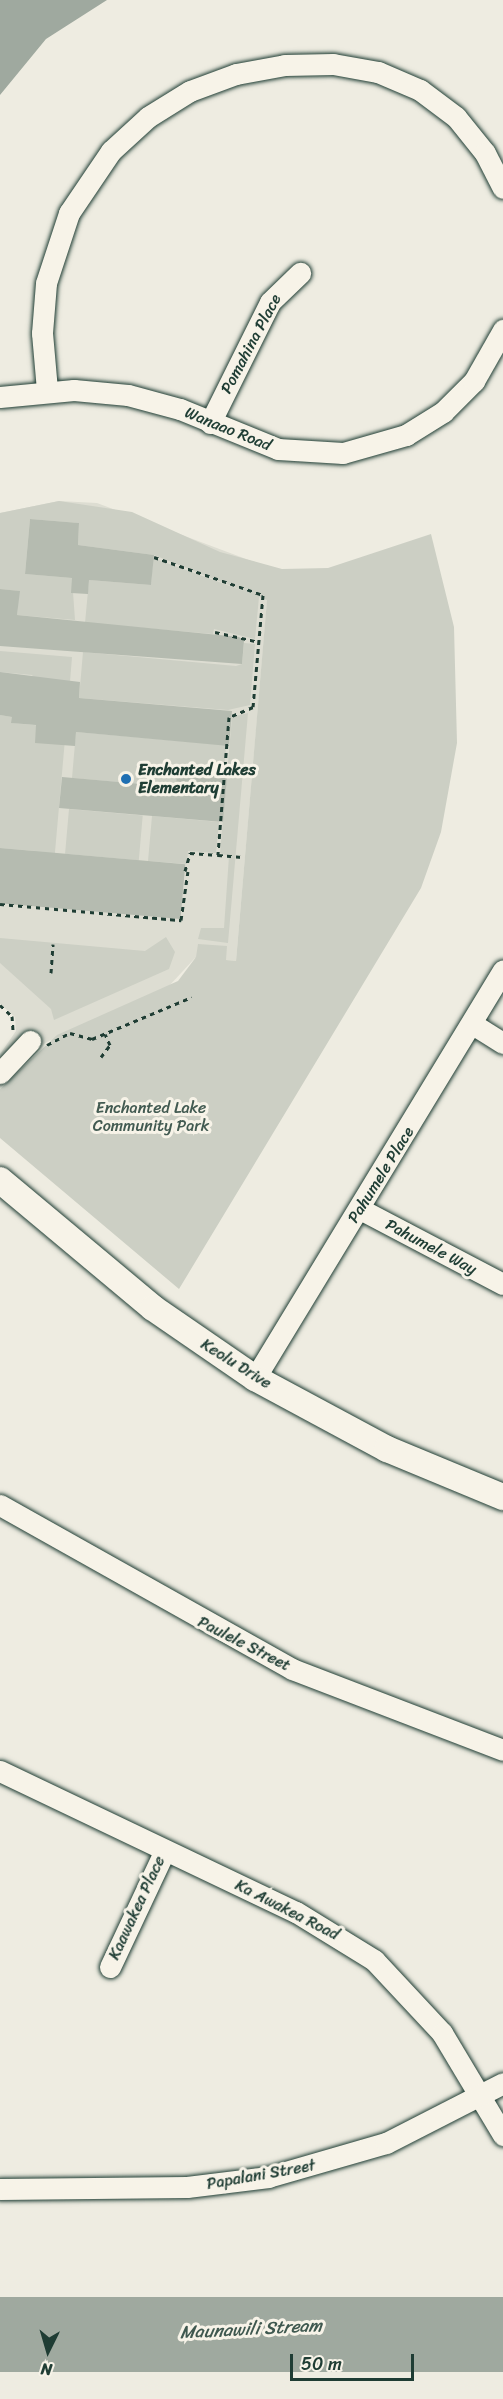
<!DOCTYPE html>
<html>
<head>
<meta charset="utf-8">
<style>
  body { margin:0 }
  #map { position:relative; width:503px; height:2399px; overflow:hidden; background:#eeece1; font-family:Sriracha,sans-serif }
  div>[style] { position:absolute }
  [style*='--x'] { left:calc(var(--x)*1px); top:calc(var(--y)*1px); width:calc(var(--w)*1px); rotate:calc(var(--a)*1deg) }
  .built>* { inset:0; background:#ddddd2 }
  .green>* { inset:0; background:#cccfc4; transform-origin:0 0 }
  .water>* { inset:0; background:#9fa99f; transform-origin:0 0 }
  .building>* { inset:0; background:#b5bbb0; transform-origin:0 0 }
  .path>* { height:3px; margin-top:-1.5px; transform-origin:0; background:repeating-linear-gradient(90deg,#1f3d34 0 4.5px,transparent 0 9px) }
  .roads { filter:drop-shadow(0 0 2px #1f3d34) drop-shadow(0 0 2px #1f3d34) }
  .minor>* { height:21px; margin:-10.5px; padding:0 10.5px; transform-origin:10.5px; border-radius:10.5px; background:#f7f3e8 }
  .major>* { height:26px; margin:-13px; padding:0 13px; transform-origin:13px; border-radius:13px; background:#f7f3e8 }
  .dots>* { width:16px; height:16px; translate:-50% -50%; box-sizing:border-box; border:3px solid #f7f3e8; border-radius:50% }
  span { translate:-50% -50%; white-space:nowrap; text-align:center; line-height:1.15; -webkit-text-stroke:6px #f7f3e8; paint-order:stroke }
  .street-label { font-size:16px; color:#1f3d34 }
  .poi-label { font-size:16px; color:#1f3d34; font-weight:700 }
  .left { translate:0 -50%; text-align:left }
  .park-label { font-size:16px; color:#425a51 }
  .water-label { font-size:18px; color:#3f584f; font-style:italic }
  .north { position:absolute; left:18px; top:2321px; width:60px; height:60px; -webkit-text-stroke:4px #f7f3e8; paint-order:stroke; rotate:185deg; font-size:16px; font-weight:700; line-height:24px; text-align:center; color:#1f3d34 }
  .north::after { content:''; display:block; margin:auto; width:21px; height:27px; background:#1f3d34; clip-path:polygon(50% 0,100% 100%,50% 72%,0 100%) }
  .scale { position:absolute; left:290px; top:2354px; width:124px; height:27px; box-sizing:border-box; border:3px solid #1f3d34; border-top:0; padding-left:8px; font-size:18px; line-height:21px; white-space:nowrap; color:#1f3d34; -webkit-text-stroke:4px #f7f3e8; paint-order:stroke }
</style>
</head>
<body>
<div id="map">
  <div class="built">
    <i style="clip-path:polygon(59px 501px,97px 503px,270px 568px,236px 961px,195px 958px,169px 986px,45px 1043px,0 1089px,0 1054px,16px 1031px,15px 1017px,0 1004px,0 513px)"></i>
  </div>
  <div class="green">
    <i style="clip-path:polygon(59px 501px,132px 512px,220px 552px,282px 569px,328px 568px,431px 534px,454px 627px,457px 743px,441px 832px,421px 888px,179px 1289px,0 1138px,0 1089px,57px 1035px,178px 981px,196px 957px,198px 944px,227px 946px,226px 960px,236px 961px,267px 600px,259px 597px,255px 639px,214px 629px,213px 634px,85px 623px,89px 580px,151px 585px,153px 558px,249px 593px,154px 555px,78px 545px,79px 523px,30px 519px,25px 574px,72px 578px,75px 620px,17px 615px,19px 591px,0 589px,0 513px)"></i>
    <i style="clip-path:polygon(244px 643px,255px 644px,250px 705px,228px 710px,79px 698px,83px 652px,236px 666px,242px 664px)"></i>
    <i style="clip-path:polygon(0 651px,72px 657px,67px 719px,32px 675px,0 672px)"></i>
    <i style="clip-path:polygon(248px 713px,228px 943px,198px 939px,201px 928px,224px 928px,229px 856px,220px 853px,232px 717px)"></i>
    <i style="clip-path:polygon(0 715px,12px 717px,12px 723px,66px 728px,51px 897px,31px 895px,35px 851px,0 848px)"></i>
    <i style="clip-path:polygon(76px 732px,226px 745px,224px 776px,178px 773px,176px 787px,72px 778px)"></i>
    <i style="left:69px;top:809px;width:74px;height:45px;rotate:5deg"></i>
    <i style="clip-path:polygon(152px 816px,219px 822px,216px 853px,188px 851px,187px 864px,148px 861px)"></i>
    <i style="clip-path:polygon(166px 937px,175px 952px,169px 969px,54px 1020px,51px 1009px,0 963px,0 938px,145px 951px)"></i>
  </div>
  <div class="water">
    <i style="clip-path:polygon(0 0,107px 0,46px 39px,0 95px)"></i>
    <i style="left:503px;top:2297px;width:75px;height:504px;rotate:90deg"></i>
  </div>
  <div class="building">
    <i style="clip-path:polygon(30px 519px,79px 523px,78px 545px,154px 555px,151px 585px,89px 580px,88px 594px,71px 593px,72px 578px,25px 574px)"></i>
    <i style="clip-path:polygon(0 589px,20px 591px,17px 615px,239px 637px,244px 641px,242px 664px,0 646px)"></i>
    <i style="clip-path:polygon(0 672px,80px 682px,79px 698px,232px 711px,229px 746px,76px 732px,75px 746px,35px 743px,36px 725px,11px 723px,12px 717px,0 715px)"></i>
    <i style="clip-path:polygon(177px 773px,227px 777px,223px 822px,59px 808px,62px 777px,176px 787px)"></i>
    <i style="left:0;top:848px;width:186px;height:55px;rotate:5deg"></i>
  </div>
  <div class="path">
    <i style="--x:154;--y:557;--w:115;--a:19.2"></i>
    <i style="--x:263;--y:595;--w:112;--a:95.1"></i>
    <i style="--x:253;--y:707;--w:26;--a:157"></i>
    <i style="--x:229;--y:717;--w:138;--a:94.6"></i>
    <i style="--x:218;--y:855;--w:24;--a:5"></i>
    <i style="--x:215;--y:632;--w:45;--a:12.8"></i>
    <i style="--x:185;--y:871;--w:19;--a:-74"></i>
    <i style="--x:190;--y:853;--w:28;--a:4"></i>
    <i style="--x:0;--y:904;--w:182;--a:5.1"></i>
    <i style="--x:181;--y:920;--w:49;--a:-81.9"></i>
    <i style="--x:51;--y:973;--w:29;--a:-86"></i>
    <i style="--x:0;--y:1005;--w:16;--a:43"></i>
    <i style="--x:12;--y:1016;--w:15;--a:86"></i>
    <i style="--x:47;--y:1045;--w:26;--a:-28"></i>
    <i style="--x:70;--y:1033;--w:23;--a:15"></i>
    <i style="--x:92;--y:1039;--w:108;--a:-22.8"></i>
    <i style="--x:101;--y:1057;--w:15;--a:-53"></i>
    <i style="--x:110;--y:1045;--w:12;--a:-114"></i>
  </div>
  <div class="roads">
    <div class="minor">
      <i style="--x:47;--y:390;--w:57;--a:-95"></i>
      <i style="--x:42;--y:333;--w:50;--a:-85.4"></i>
      <i style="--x:46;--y:283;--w:74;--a:-71.8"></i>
      <i style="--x:69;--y:213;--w:75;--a:-55.9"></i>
      <i style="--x:111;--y:151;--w:50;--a:-42.6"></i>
      <i style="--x:148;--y:117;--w:49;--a:-31.8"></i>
      <i style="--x:190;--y:91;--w:49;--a:-20.3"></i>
      <i style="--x:236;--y:74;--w:50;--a:-10.4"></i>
      <i style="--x:285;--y:65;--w:48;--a:-1.2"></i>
      <i style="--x:333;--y:64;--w:46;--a:10.1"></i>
      <i style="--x:378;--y:72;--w:46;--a:23.2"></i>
      <i style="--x:420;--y:90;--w:45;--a:36.9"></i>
      <i style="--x:456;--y:117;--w:46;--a:51.1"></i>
      <i style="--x:485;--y:153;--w:39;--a:63"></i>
      <i style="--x:0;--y:397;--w:74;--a:-5.4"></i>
      <i style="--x:74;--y:390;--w:54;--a:5.3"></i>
      <i style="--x:128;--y:395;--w:54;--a:15.1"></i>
      <i style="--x:180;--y:409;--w:106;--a:22.2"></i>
      <i style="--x:278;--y:449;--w:65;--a:3.5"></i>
      <i style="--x:343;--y:453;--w:66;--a:-15.9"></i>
      <i style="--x:406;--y:435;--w:44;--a:-31.9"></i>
      <i style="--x:443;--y:412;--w:44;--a:-45"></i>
      <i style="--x:474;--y:381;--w:59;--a:-60.4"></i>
      <i style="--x:210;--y:423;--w:135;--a:-63.6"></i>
      <i style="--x:270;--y:302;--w:42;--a:-44"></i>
      <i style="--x:474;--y:1025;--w:34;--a:32"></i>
      <i style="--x:0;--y:1073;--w:44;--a:-46.8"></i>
      <i style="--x:360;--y:1209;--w:161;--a:27.7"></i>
      <i style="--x:255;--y:1378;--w:477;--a:-58.7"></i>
      <i style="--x:0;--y:1505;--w:335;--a:29.3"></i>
      <i style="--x:292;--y:1669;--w:226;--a:21"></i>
      <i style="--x:0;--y:1771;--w:328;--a:25.5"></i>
      <i style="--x:296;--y:1912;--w:92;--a:31.6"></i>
      <i style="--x:374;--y:1960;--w:100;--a:47"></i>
      <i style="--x:442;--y:2033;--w:119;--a:59.1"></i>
      <i style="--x:110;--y:1967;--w:129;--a:-64.8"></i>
      <i style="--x:0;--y:2189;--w:187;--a:-0.6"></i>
      <i style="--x:187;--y:2187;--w:82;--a:-7"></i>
      <i style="--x:268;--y:2177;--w:123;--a:-16.1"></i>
      <i style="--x:386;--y:2143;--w:131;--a:-27.1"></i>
    </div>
    <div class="major">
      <i style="--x:0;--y:1180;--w:199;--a:39.9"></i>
      <i style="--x:153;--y:1308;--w:124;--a:34.5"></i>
      <i style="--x:255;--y:1378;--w:150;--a:28.3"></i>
      <i style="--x:387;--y:1449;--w:126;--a:22.5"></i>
    </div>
  </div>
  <div class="dots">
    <i style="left:126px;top:779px;background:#1f6fb2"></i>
  </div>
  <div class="street-label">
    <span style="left:251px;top:344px;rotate:-62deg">Pomahina Place</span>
    <span style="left:228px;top:429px;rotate:22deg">Wanaao Road</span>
    <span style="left:381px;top:1175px;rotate:-58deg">Pahumele Place</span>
    <span style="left:431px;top:1247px;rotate:28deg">Pahumele Way</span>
    <span style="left:236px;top:1364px;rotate:32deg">Keolu Drive</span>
    <span style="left:244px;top:1644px;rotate:27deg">Paulele Street</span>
    <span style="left:137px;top:1908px;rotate:-65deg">Kaawakea Place</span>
    <span style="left:287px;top:1910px;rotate:27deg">Ka Awakea Road</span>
    <span style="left:261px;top:2175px;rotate:-10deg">Papalani Street</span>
  </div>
  <div class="poi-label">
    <span class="left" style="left:138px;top:779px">Enchanted Lakes<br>Elementary</span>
  </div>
  <div class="park-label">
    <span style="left:151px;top:1117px">Enchanted Lake<br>Community Park</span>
  </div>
  <div class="water-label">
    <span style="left:251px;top:2329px;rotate:-3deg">Maunawili Stream</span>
  </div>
  <div class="north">N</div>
  <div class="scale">50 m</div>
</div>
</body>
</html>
